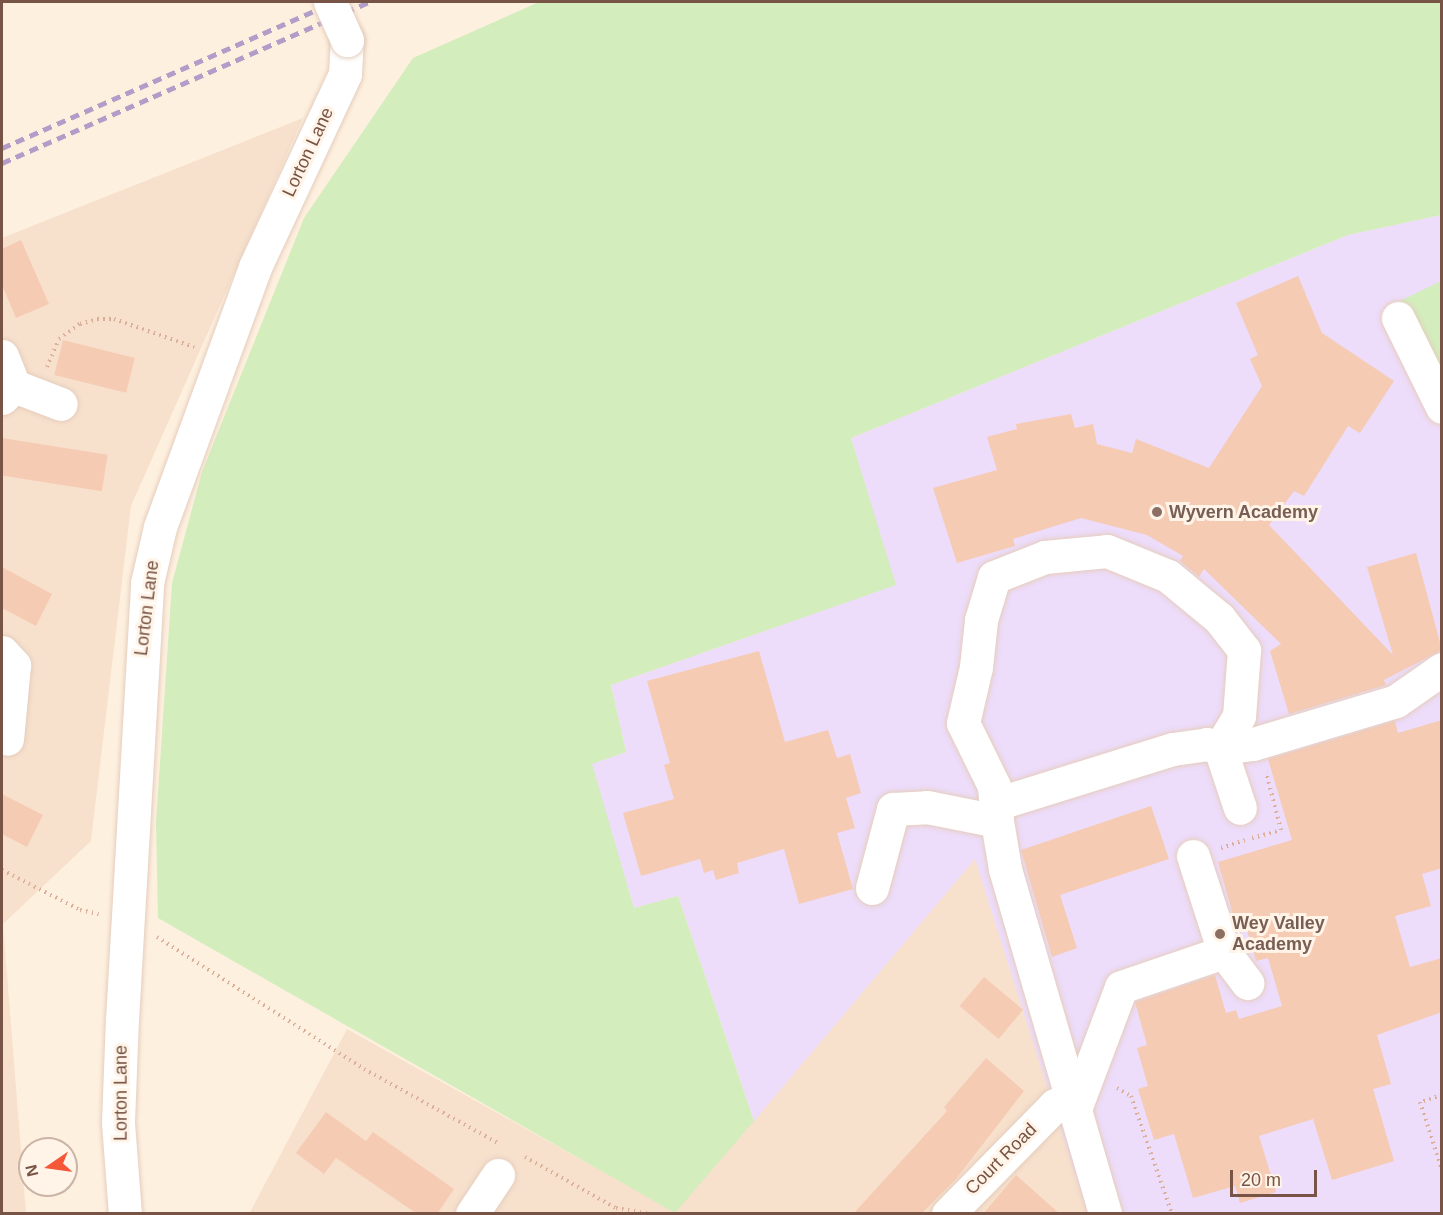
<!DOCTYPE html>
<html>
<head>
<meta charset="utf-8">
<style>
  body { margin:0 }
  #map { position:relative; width:1443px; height:1215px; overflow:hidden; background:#fef0df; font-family:Arial,sans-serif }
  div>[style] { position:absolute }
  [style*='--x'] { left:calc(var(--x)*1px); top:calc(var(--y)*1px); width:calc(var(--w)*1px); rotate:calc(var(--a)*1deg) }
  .residential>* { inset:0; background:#f7e1cd }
  .education>* { inset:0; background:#eddcfa }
  .green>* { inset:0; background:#d3edbd }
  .building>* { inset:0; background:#f6cbb4; transform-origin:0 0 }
  .path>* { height:4px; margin-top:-2px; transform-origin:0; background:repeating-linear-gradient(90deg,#dbae98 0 1.5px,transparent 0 6px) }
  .roads { filter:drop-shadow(0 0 2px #e5cdbd) drop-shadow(0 0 2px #e5cdbd) }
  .minor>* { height:33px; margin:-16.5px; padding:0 16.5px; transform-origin:16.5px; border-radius:16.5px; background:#fff }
  .rail>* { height:4.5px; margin-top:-2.25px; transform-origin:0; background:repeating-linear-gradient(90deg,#b29dc8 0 9px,transparent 0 15px) }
  .bridges { filter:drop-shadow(0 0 2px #e5cdbd) drop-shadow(0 0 2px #e5cdbd) }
  .minor-bridge>* { height:33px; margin:-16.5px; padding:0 16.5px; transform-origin:16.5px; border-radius:16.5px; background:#fff }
  .dots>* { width:16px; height:16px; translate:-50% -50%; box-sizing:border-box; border:3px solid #fff4e7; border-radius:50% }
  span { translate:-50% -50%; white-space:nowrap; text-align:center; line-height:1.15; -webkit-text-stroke:6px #fff4e7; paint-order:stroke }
  .street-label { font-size:18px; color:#775445 }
  .education-label { font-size:18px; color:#785e54; font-weight:700 }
  .left { translate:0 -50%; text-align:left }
  .frame { position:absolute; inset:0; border:3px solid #775445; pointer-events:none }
  .north { position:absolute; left:18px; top:1137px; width:60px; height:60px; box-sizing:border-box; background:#fff4e7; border:2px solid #c9b4a6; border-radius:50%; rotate:257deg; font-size:16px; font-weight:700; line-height:24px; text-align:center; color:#775445 }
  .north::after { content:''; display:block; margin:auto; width:21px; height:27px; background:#f45838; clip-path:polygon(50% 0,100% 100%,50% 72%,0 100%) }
  .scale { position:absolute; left:1230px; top:1170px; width:87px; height:27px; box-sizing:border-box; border:3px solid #775445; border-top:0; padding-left:8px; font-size:18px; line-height:21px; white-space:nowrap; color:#775445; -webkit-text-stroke:4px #fff4e7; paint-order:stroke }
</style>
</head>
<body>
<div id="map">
  <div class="residential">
    <i style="clip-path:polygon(303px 118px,131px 506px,91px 841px,3px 924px,26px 1213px,2px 1214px,2px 238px)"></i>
    <i style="clip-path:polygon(976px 858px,1087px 1213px,249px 1214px,347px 1029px,675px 1212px)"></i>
  </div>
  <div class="education">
    <i style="clip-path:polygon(1441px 215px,1441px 1213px,1087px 1213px,975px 859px,754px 1121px,678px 896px,634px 908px,591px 764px,626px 752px,611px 685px,895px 585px,851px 438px,1348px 235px)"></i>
  </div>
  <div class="green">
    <i style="clip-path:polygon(539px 2px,1441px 2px,1441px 215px,1348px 235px,851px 438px,896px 585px,611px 685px,626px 752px,592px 764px,634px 908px,678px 896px,754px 1121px,675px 1213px,158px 918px,156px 823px,172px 583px,202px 472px,304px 218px,413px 58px)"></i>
    <i style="clip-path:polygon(1441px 281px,1441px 389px,1398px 302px)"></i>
  </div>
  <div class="building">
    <i style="clip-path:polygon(21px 240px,49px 304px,16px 318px,2px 285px,2px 249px)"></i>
    <i style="clip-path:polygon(1298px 276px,1322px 333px,1394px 381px,1360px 433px,1348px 426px,1304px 496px,1294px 491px,1269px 525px,1393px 655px,1367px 567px,1416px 553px,1442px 650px,1384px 680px,1386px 685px,1289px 714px,1270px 651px,1281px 644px,1204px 569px,1199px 577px,1180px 561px,1183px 556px,1147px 535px,1081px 518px,1013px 539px,1015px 546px,957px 563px,933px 488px,997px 470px,987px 437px,1017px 429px,1016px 424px,1071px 414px,1075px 428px,1093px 424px,1097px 444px,1132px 453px,1136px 439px,1209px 468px,1262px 386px,1250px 359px,1258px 355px,1236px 303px)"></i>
    <i style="left:63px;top:340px;width:74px;height:36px;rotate:14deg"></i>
    <i style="left:2px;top:438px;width:107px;height:37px;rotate:9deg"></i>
    <i style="clip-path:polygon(2px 567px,52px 594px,36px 626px,2px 608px)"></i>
    <i style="clip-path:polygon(759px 651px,785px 742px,828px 730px,837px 758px,850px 754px,861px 793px,846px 798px,855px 828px,837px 833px,853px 889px,799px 904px,784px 849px,737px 863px,739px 873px,716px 880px,713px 870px,704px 873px,700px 859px,641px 876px,623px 813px,674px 799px,664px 765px,670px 763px,647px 681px)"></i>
    <i style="clip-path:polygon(1442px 720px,1442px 868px,1422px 874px,1431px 906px,1395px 916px,1410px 967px,1442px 958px,1442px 1012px,1377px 1035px,1391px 1084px,1373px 1089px,1394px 1161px,1332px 1180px,1313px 1119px,1259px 1136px,1276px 1192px,1240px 1203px,1235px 1186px,1193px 1198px,1174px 1134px,1154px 1140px,1138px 1089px,1148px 1086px,1137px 1048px,1147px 1045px,1135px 1002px,1215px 975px,1226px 1013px,1236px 1010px,1239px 1019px,1282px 1006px,1268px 958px,1256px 961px,1243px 916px,1234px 918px,1218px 862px,1292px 840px,1268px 759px,1395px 721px,1398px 733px)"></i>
    <i style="clip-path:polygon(2px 794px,43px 815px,27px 847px,2px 834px)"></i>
    <i style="clip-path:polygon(1151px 806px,1169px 859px,1060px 895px,1077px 948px,1052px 957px,1021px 850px)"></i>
    <i style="left:984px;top:977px;width:51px;height:38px;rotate:40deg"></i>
    <i style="clip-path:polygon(986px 1058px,1024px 1091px,956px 1179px,921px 1214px,853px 1214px,947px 1111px,944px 1107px)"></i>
    <i style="clip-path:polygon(326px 1112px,366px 1141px,373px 1132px,454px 1189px,437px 1214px,417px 1214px,336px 1158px,324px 1174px,296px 1153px)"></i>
    <i style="clip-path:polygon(1016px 1175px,1060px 1214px,983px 1214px)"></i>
  </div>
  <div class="path">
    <i style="--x:47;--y:367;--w:30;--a:-67"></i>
    <i style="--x:59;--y:339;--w:26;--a:-36"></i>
    <i style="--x:80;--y:324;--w:18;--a:-16"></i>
    <i style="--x:97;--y:319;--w:17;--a:0"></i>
    <i style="--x:114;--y:319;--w:85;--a:19.3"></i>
    <i style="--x:1252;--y:838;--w:30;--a:-15"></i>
    <i style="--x:1281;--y:830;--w:60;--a:-104.5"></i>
    <i style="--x:1221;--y:848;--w:25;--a:-18"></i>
    <i style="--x:2;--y:870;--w:88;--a:27.1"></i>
    <i style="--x:80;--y:910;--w:19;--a:12"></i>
    <i style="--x:157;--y:937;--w:246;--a:32.5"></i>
    <i style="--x:364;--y:1069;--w:155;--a:28.9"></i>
    <i style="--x:1117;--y:1088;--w:16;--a:30"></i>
    <i style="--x:1131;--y:1096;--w:125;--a:70.8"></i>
    <i style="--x:1442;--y:1095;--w:23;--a:162"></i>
    <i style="--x:1420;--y:1102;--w:71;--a:72.1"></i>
    <i style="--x:525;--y:1157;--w:104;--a:29.3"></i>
    <i style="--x:616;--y:1208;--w:36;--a:10"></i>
  </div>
  <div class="roads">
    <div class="minor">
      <i style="--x:1398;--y:318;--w:99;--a:63.7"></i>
      <i style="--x:2;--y:356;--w:32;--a:68"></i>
      <i style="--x:14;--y:386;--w:17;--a:135"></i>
      <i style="--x:14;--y:386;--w:50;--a:21"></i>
      <i style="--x:2;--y:652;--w:18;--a:47"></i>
      <i style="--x:14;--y:665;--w:74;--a:95.4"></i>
      <i style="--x:1220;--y:748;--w:33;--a:-7"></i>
      <i style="--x:1253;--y:744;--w:149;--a:-16.7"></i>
      <i style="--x:1396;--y:701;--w:56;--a:-34.8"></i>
      <i style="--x:996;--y:804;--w:185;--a:-17.3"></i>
      <i style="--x:1173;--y:749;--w:34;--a:-8"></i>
      <i style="--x:1207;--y:744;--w:14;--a:17"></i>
      <i style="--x:1220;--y:748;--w:63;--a:71.6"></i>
      <i style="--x:997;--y:821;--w:35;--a:-95"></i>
      <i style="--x:994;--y:786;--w:70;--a:-116.2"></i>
      <i style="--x:963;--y:723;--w:57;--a:-76.9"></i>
      <i style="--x:976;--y:667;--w:47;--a:-83.9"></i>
      <i style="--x:981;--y:620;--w:45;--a:-73.2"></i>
      <i style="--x:994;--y:577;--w:55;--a:-21.4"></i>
      <i style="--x:1045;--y:557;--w:62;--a:-5.5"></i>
      <i style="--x:1107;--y:551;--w:66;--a:22.3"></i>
      <i style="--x:1168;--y:576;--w:66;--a:39.5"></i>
      <i style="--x:1219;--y:618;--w:41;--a:52"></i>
      <i style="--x:1244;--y:650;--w:66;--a:94.3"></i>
      <i style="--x:1239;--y:716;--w:37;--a:121"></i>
      <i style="--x:1193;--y:856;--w:101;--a:72.1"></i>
      <i style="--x:872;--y:888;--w:82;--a:-75.1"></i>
      <i style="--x:893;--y:809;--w:34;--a:-3"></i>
      <i style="--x:927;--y:807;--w:71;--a:11.3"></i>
      <i style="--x:997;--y:821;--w:49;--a:80.5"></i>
      <i style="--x:1005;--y:869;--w:359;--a:73.8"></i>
      <i style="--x:1075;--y:1109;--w:130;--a:-69.3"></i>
      <i style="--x:1121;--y:987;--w:109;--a:-18.8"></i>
      <i style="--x:1224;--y:952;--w:39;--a:53"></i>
      <i style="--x:125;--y:1214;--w:92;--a:-94.4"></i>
      <i style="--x:118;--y:1122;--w:102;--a:-87.8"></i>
      <i style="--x:122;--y:1020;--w:438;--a:-86.7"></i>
      <i style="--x:147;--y:583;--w:57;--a:-76.9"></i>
      <i style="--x:160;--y:527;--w:277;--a:-69.9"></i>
      <i style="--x:255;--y:267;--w:213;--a:-65"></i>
      <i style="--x:345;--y:74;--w:34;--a:-87"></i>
      <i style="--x:472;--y:1214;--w:47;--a:-56.3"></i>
      <i style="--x:948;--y:1214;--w:153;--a:-45.5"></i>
      <i style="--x:1055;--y:1105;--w:18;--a:-19"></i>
    </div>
  </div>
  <div class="rail">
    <i style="--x:2;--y:148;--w:363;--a:-23.7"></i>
    <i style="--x:2;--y:163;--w:400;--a:-23.7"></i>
  </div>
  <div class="bridges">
    <div class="minor-bridge">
      <i style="--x:330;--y:2;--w:42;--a:65.9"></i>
    </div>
  </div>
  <div class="dots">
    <i style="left:1157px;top:512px;background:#8d6e63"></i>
    <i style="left:1220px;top:934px;background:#8d6e63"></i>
  </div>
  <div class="street-label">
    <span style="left:308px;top:152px;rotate:-65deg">Lorton Lane</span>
    <span style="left:147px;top:608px;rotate:-83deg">Lorton Lane</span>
    <span style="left:121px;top:1093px;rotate:-90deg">Lorton Lane</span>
    <span style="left:1001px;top:1159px;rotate:-45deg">Court Road</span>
  </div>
  <div class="education-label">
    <span class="left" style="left:1169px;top:512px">Wyvern Academy</span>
    <span class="left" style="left:1232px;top:934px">Wey Valley<br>Academy</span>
  </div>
  <div class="frame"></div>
  <div class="north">N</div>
  <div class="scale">20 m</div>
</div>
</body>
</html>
